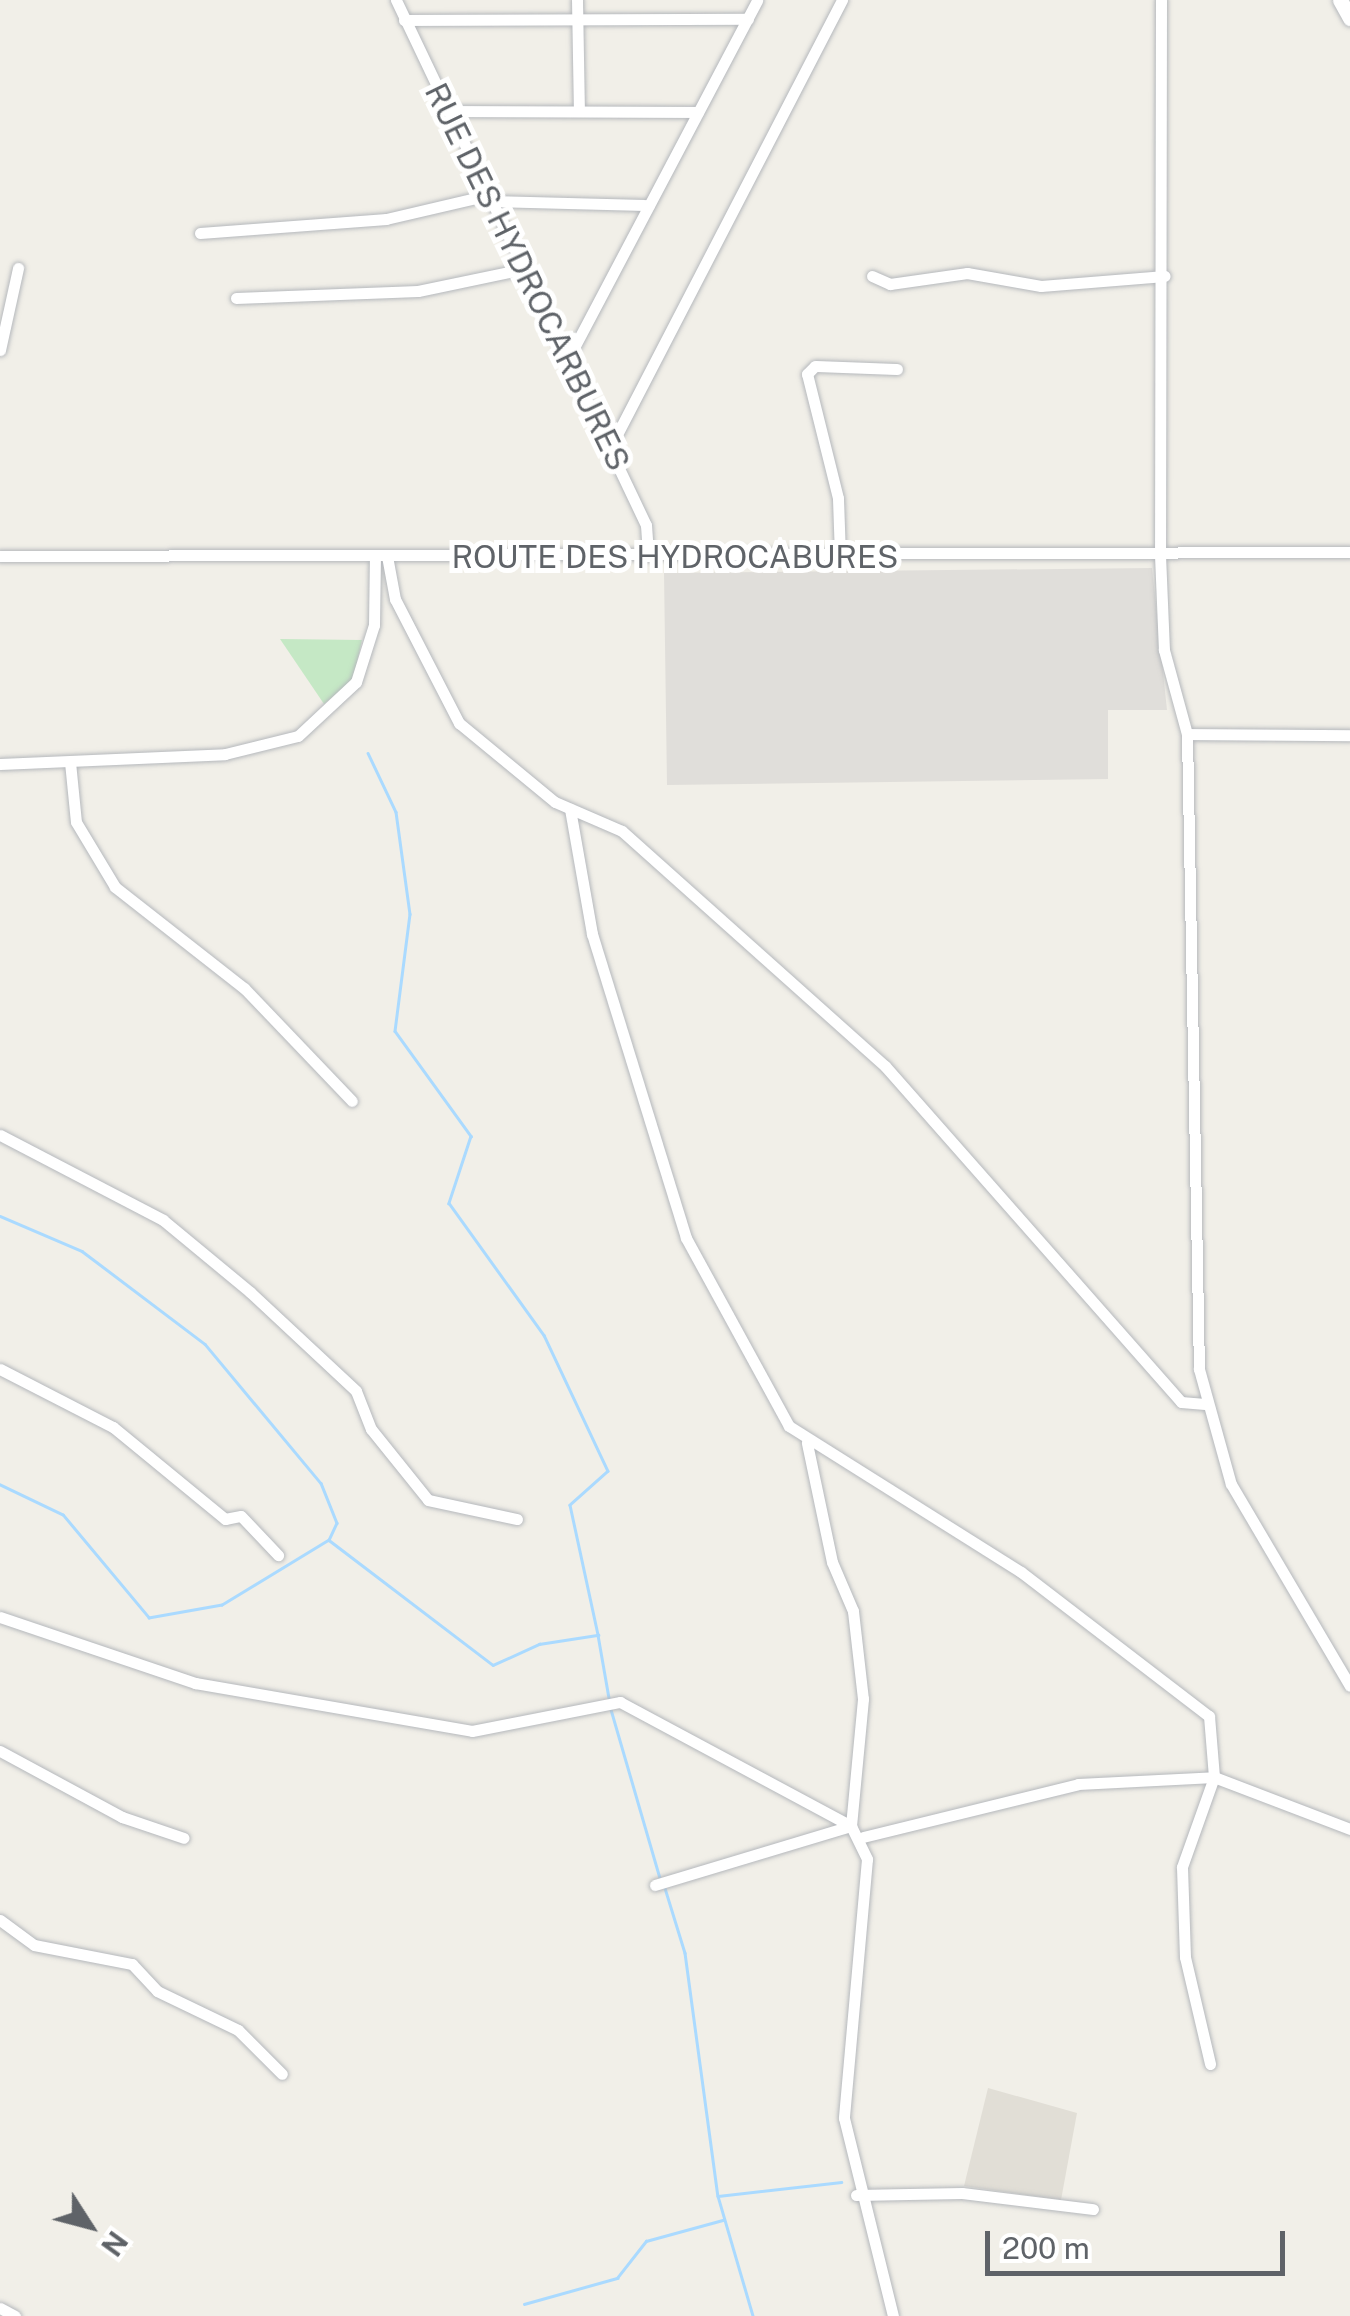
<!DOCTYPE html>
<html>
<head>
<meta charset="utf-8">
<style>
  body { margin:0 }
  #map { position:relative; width:1350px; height:2316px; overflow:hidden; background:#f1efe8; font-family:"Public Sans",sans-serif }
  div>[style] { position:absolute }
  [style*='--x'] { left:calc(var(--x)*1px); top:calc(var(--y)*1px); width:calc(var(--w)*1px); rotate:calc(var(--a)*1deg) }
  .industrial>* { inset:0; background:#e0deda }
  .education>* { inset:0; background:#e1ded6 }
  .green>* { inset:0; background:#c5e8c5 }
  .stream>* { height:2.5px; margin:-1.25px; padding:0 1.25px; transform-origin:1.25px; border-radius:1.25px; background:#aadaff }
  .roads { filter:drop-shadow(0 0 2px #b5b8bc) drop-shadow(0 0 2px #b5b8bc) }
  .street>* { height:11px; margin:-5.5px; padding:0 5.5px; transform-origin:5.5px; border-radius:5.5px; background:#fff }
  .secondary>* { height:15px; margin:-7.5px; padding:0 7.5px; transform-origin:7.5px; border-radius:7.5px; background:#fff }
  span { translate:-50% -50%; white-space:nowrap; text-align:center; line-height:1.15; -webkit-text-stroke:10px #fff; paint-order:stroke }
  .street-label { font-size:32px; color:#5f6368 }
  .north { position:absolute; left:40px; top:2176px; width:100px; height:100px; -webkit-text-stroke:8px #fff; paint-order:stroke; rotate:126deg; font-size:28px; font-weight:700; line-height:40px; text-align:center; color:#5f6368 }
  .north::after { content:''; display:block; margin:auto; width:35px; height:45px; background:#5f6368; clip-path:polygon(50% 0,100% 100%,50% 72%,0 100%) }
  .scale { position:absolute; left:985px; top:2231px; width:300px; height:45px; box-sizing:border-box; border:5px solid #5f6368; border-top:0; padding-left:12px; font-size:30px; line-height:35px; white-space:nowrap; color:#5f6368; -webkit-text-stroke:8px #fff; paint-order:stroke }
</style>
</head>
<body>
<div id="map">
  <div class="industrial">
    <i style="clip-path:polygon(1152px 568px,1167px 710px,1108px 710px,1108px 779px,667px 785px,664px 573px)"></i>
  </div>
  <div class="education">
    <i style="clip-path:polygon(988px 2088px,1077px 2113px,1061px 2200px,964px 2186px)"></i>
  </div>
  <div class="green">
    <i style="clip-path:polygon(280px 639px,362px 640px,353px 680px,324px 704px)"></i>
  </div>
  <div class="stream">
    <i style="--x:368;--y:753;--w:65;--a:64.6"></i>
    <i style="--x:396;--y:812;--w:103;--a:82.2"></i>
    <i style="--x:410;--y:914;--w:118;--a:97.3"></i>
    <i style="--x:395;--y:1031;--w:130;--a:54.1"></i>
    <i style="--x:471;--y:1136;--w:71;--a:108.2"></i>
    <i style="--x:449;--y:1203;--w:163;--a:54.3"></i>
    <i style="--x:544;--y:1335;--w:150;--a:64.8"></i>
    <i style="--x:608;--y:1471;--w:51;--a:138.2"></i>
    <i style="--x:570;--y:1505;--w:133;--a:77.8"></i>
    <i style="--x:0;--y:1216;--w:89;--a:23.1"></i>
    <i style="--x:82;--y:1251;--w:154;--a:37.1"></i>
    <i style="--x:205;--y:1344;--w:181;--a:50.2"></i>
    <i style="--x:321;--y:1483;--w:43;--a:68.2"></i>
    <i style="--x:337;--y:1523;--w:19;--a:115"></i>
    <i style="--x:329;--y:1540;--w:125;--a:148.7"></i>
    <i style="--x:222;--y:1605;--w:74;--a:169.9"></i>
    <i style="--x:149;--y:1618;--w:134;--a:-129.9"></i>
    <i style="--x:63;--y:1515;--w:70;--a:-154.5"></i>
    <i style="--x:329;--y:1540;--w:206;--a:37.3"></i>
    <i style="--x:493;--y:1665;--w:51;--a:-24.5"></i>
    <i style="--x:539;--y:1644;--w:60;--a:-8.7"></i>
    <i style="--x:598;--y:1635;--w:64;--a:80.1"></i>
    <i style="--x:610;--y:1706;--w:182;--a:73.8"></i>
    <i style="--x:665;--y:1888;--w:68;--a:72.9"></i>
    <i style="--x:685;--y:1953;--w:245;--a:82.3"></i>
    <i style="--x:718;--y:2196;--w:125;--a:73.7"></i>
    <i style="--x:718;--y:2196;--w:124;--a:-6.5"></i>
    <i style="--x:524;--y:2304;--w:97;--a:-15.6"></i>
    <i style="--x:617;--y:2278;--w:47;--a:-51.9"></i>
    <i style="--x:646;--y:2241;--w:80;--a:-15.3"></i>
  </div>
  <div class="roads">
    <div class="street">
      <i style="--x:396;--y:0;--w:581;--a:64.54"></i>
      <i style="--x:646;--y:525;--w:31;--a:86"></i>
      <i style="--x:577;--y:0;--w:111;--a:89"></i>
      <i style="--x:1161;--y:0;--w:555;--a:90.1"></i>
      <i style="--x:1160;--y:555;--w:95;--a:87.6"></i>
      <i style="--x:1164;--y:650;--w:87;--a:74.7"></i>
      <i style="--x:1187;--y:734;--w:635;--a:88.92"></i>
      <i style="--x:1199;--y:1369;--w:119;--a:74.5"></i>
      <i style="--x:1231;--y:1484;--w:234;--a:59.5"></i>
      <i style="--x:404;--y:20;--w:344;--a:-0.2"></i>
      <i style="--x:448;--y:111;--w:250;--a:0.2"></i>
      <i style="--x:491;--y:201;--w:158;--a:1.5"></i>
      <i style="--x:200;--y:233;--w:187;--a:-4.3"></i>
      <i style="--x:386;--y:219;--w:105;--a:-13.2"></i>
      <i style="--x:872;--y:276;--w:20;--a:24"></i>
      <i style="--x:890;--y:284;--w:78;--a:-8.1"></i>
      <i style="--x:967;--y:273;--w:75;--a:10"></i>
      <i style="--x:1041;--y:286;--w:124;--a:-4.6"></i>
      <i style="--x:236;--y:298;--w:182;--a:-2.2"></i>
      <i style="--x:418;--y:291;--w:107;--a:-11.8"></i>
      <i style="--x:0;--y:350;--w:84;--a:-77.6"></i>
      <i style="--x:567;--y:361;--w:408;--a:-62.2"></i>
      <i style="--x:609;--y:450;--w:507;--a:-62.63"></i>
      <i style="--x:0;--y:556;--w:1350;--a:-0.17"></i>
      <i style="--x:387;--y:556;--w:44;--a:79.5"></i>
      <i style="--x:395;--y:599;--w:140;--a:62.7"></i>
      <i style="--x:459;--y:723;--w:124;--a:39.5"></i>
      <i style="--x:555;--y:802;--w:73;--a:23.4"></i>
      <i style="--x:622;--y:831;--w:353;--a:41.8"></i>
      <i style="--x:885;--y:1066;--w:448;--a:48.6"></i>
      <i style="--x:1181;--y:1402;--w:24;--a:5"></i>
      <i style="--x:840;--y:556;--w:58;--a:-92"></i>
      <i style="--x:838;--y:498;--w:128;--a:-104"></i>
      <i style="--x:807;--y:374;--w:11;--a:-45"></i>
      <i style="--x:815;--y:366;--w:82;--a:2.1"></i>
      <i style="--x:1187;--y:734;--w:163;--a:0.4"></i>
      <i style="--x:70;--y:762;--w:60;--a:84.3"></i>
      <i style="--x:76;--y:822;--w:76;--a:59"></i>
      <i style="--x:115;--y:887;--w:164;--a:38.1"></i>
      <i style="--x:244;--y:988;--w:156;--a:46.3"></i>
      <i style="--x:0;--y:764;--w:225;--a:-2.5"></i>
      <i style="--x:225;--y:754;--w:75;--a:-13.9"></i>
      <i style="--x:298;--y:736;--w:79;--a:-43"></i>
      <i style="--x:356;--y:682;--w:60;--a:-72.5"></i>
      <i style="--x:374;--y:625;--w:69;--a:-89.2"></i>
      <i style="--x:570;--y:809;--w:127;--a:80"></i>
      <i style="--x:592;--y:934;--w:318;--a:72.8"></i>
      <i style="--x:686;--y:1238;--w:214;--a:61.3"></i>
      <i style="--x:789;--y:1426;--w:274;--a:32.2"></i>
      <i style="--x:1021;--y:1572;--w:237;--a:37.5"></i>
      <i style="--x:1209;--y:1716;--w:61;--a:85.3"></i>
      <i style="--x:1214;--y:1777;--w:96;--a:109.6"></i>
      <i style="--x:1182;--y:1867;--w:90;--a:88.1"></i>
      <i style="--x:1185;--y:1957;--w:110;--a:76.8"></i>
      <i style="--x:0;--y:1135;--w:184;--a:27.5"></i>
      <i style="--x:163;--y:1220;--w:113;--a:39.6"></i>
      <i style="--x:250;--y:1292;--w:145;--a:43"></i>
      <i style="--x:356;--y:1391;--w:41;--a:68.5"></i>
      <i style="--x:371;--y:1429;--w:91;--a:51.2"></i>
      <i style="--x:428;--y:1500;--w:91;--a:12.1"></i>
      <i style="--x:0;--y:1369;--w:127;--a:27.2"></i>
      <i style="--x:113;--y:1427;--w:145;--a:39.4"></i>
      <i style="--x:225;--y:1519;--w:16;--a:-11"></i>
      <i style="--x:241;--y:1516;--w:54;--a:46.5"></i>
      <i style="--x:0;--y:1617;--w:206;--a:18.7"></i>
      <i style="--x:195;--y:1683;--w:281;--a:9.8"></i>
      <i style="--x:472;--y:1731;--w:151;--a:-11.1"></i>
      <i style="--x:620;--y:1702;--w:262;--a:28.2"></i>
      <i style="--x:851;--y:1826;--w:37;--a:64"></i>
      <i style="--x:867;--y:1859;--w:260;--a:95.1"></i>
      <i style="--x:844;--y:2118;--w:204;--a:76.1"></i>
      <i style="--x:0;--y:1751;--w:139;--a:28.4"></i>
      <i style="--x:122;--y:1817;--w:65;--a:18.7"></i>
      <i style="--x:863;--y:1837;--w:221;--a:-13.8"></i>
      <i style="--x:1078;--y:1784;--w:136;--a:-2.9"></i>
      <i style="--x:1214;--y:1777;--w:146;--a:20.9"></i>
      <i style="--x:655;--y:1885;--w:205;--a:-16.8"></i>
      <i style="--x:851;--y:1826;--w:128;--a:-84.6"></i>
      <i style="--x:863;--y:1699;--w:89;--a:-96.5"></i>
      <i style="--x:853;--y:1611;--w:53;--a:-113.2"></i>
      <i style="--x:832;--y:1562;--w:122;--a:-101.9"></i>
      <i style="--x:0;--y:1920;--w:42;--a:36.3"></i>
      <i style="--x:34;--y:1945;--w:100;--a:11"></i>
      <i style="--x:132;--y:1964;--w:37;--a:47"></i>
      <i style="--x:157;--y:1991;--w:90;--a:25.7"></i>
      <i style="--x:238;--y:2030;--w:62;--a:45"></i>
      <i style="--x:856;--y:2195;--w:106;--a:-1.1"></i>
      <i style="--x:962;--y:2193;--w:132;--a:7"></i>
      <i style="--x:0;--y:2308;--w:17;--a:28"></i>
    </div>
    <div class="secondary">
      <i style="--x:1340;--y:0;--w:21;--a:61"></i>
    </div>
  </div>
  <div class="street-label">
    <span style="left:527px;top:277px;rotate:64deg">RUE DES HYDROCARBURES</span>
    <span style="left:675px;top:557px">ROUTE DES HYDROCABURES</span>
  </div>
  <div class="north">N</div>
  <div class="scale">200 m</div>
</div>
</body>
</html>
